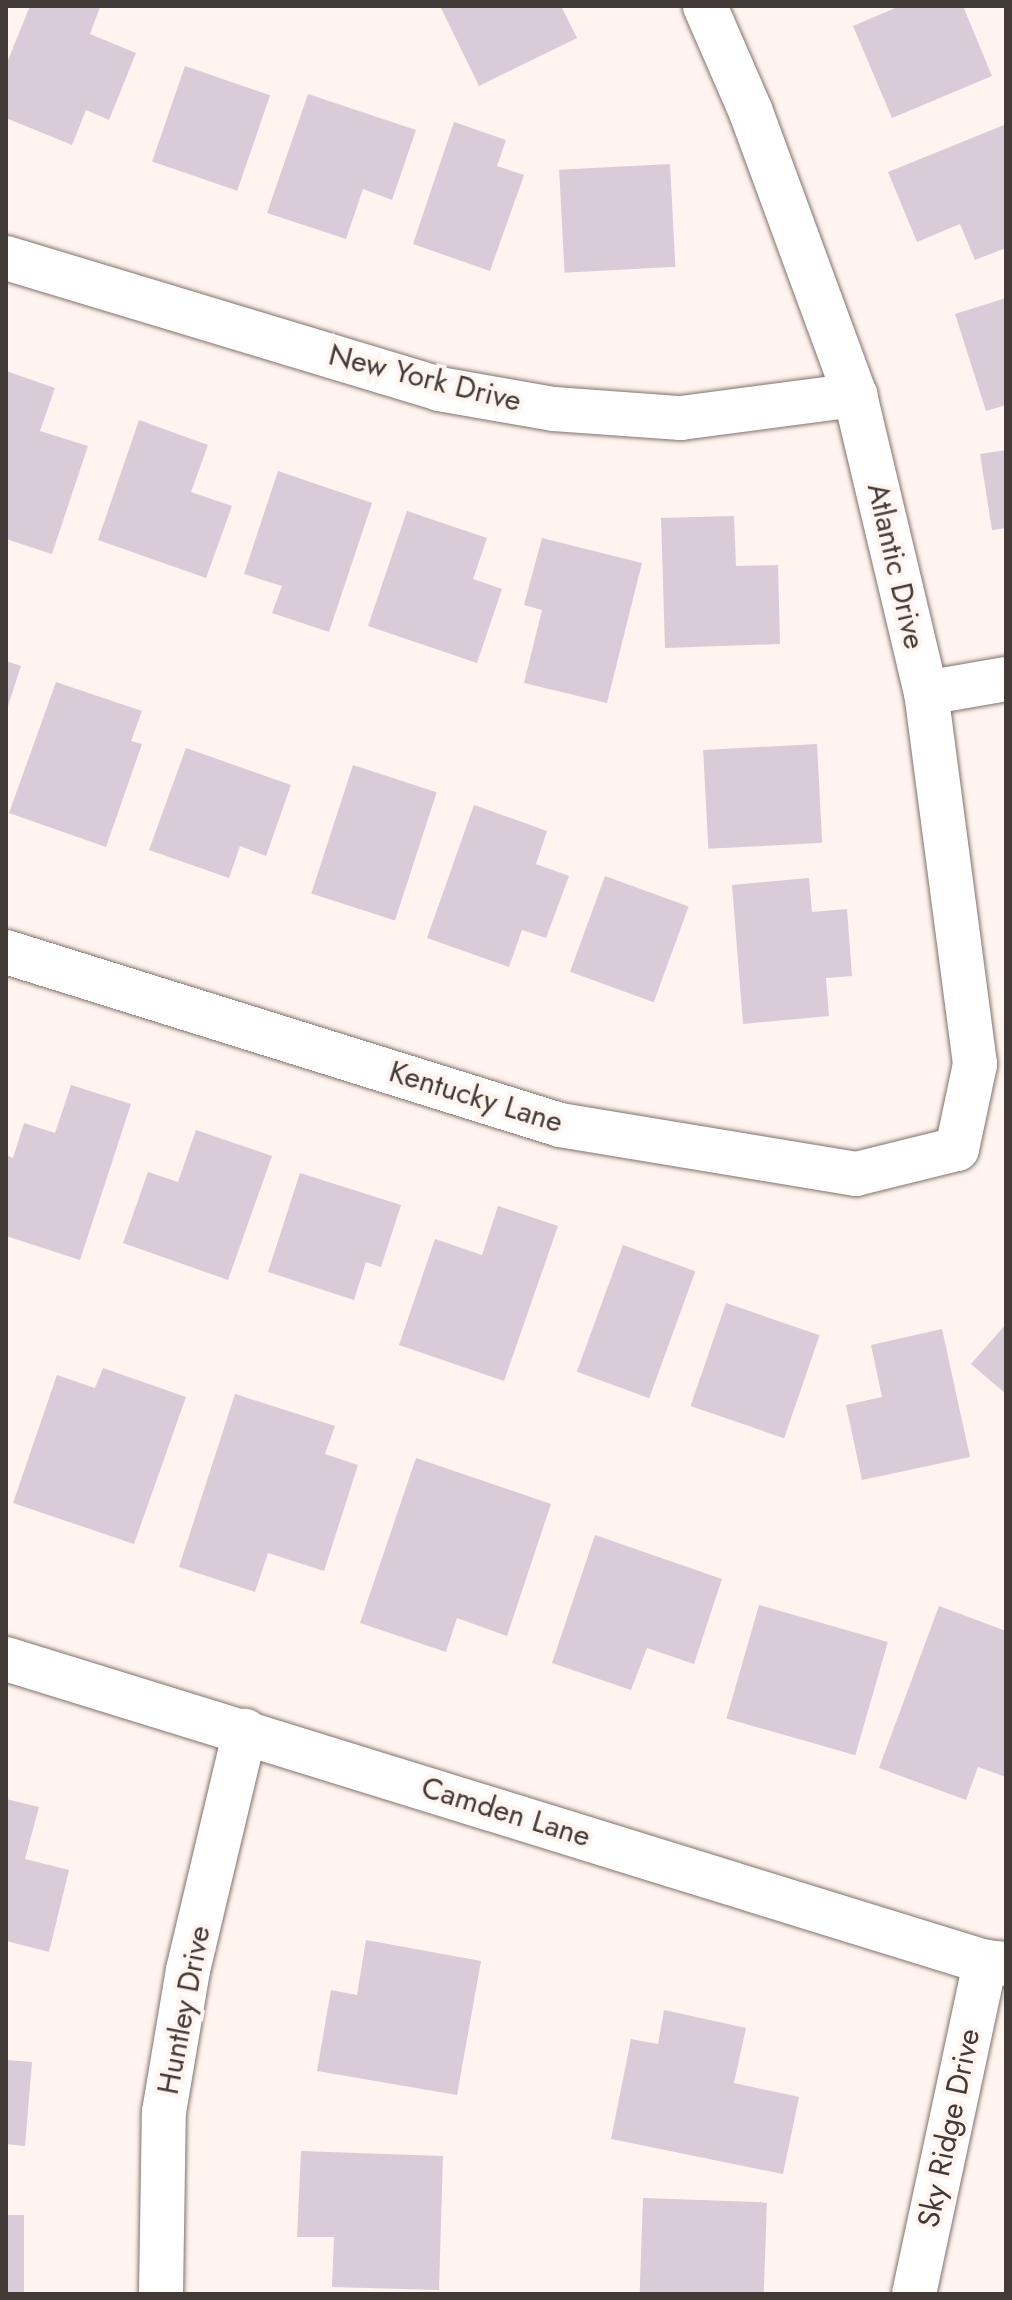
<!DOCTYPE html>
<html>
<head>
<meta charset="utf-8">
<style>
  body { margin:0 }
  #map { position:relative; width:1012px; height:2300px; overflow:hidden; background:#fff4ef; font-family:Jost,sans-serif }
  div>[style] { position:absolute }
  [style*='--x'] { left:calc(var(--x)*1px); top:calc(var(--y)*1px); width:calc(var(--w)*1px); rotate:calc(var(--a)*1deg) }
  .building>* { inset:0; background:#d8ccd9; transform-origin:0 0 }
  .roads { filter:drop-shadow(0 0 2px #82726b) drop-shadow(0 0 2px #82726b) }
  .minor>* { height:44px; margin:-22px; padding:0 22px; transform-origin:22px; border-radius:22px; background:#fff }
  span { translate:-50% -50%; white-space:nowrap; text-align:center; line-height:1.15; -webkit-text-stroke:8px #fff4ef; paint-order:stroke }
  .street-label { font-size:30px; color:#413a37 }
  .frame { position:absolute; inset:0; border:8px solid #413a37; pointer-events:none }
</style>
</head>
<body>
<div id="map">
  <div class="building">
    <i style="clip-path:polygon(30px 6px,100px 7px,90px 34px,136px 53px,109px 120px,86px 110px,72px 145px,6px 118px,6px 65px)"></i>
    <i style="clip-path:polygon(440px 6px,561px 6px,577px 38px,479px 86px)"></i>
    <i style="clip-path:polygon(900px 6px,963px 6px,992px 76px,892px 118px,853px 26px)"></i>
    <i style="left:185px;top:66px;width:90px;height:101px;rotate:19deg"></i>
    <i style="clip-path:polygon(308px 94px,416px 130px,392px 200px,363px 189px,346px 239px,267px 213px)"></i>
    <i style="clip-path:polygon(454px 122px,506px 140px,497px 166px,524px 175px,490px 271px,413px 244px)"></i>
    <i style="clip-path:polygon(1004px 125px,1006px 248px,975px 260px,960px 224px,917px 242px,888px 172px)"></i>
    <i style="left:670px;top:164px;width:103px;height:111px;rotate:87deg"></i>
    <i style="clip-path:polygon(1006px 298px,1006px 405px,986px 411px,955px 314px)"></i>
    <i style="clip-path:polygon(6px 371px,55px 388px,40px 431px,88px 446px,52px 554px,6px 539px)"></i>
    <i style="clip-path:polygon(139px 420px,208px 445px,191px 492px,232px 506px,206px 578px,98px 540px)"></i>
    <i style="clip-path:polygon(1006px 450px,1006px 528px,992px 530px,980px 454px)"></i>
    <i style="clip-path:polygon(278px 471px,372px 503px,329px 632px,272px 613px,282px 586px,244px 574px)"></i>
    <i style="clip-path:polygon(407px 511px,487px 538px,473px 579px,502px 589px,477px 663px,368px 626px)"></i>
    <i style="clip-path:polygon(734px 516px,736px 566px,778px 565px,780px 644px,665px 648px,661px 518px)"></i>
    <i style="clip-path:polygon(542px 538px,642px 563px,607px 703px,524px 683px,542px 610px,524px 605px)"></i>
    <i style="clip-path:polygon(6px 661px,21px 666px,7px 709px,6px 709px)"></i>
    <i style="clip-path:polygon(56px 682px,142px 711px,131px 741px,142px 744px,106px 847px,9px 813px)"></i>
    <i style="left:817px;top:744px;width:99px;height:114px;rotate:87deg"></i>
    <i style="clip-path:polygon(186px 748px,291px 785px,266px 856px,240px 846px,229px 878px,149px 850px)"></i>
    <i style="left:353px;top:765px;width:88px;height:135px;rotate:18deg"></i>
    <i style="clip-path:polygon(474px 805px,547px 831px,536px 864px,569px 876px,546px 938px,522px 930px,509px 967px,427px 938px)"></i>
    <i style="left:605px;top:876px;width:89px;height:102px;rotate:20deg"></i>
    <i style="clip-path:polygon(809px 878px,812px 912px,847px 909px,852px 976px,826px 978px,829px 1016px,743px 1024px,732px 885px)"></i>
    <i style="clip-path:polygon(71px 1085px,131px 1104px,80px 1260px,6px 1236px,6px 1155px,13px 1158px,24px 1123px,55px 1133px)"></i>
    <i style="clip-path:polygon(196px 1130px,272px 1156px,228px 1280px,123px 1243px,148px 1172px,178px 1182px)"></i>
    <i style="clip-path:polygon(300px 1173px,401px 1205px,381px 1267px,366px 1262px,354px 1300px,268px 1272px)"></i>
    <i style="clip-path:polygon(498px 1206px,558px 1226px,504px 1381px,399px 1345px,435px 1239px,482px 1255px)"></i>
    <i style="left:623px;top:1245px;width:77px;height:135px;rotate:20deg"></i>
    <i style="left:726px;top:1303px;width:99px;height:109px;rotate:19deg"></i>
    <i style="clip-path:polygon(1006px 1324px,1006px 1394px,971px 1364px)"></i>
    <i style="clip-path:polygon(942px 1329px,970px 1457px,862px 1480px,846px 1405px,882px 1397px,871px 1345px)"></i>
    <i style="clip-path:polygon(103px 1368px,186px 1397px,134px 1544px,13px 1503px,57px 1375px,95px 1388px)"></i>
    <i style="clip-path:polygon(235px 1394px,335px 1426px,325px 1454px,358px 1465px,324px 1571px,268px 1553px,255px 1592px,179px 1567px)"></i>
    <i style="clip-path:polygon(416px 1458px,551px 1504px,507px 1636px,457px 1618px,446px 1652px,360px 1623px)"></i>
    <i style="clip-path:polygon(595px 1535px,722px 1579px,694px 1664px,647px 1648px,631px 1690px,552px 1663px)"></i>
    <i style="left:759px;top:1605px;width:134px;height:118px;rotate:16deg"></i>
    <i style="clip-path:polygon(939px 1606px,1006px 1631px,1006px 1777px,978px 1767px,966px 1800px,879px 1768px)"></i>
    <i style="clip-path:polygon(6px 1799px,39px 1807px,25px 1859px,69px 1870px,49px 1952px,6px 1941px)"></i>
    <i style="clip-path:polygon(366px 1940px,481px 1961px,457px 2095px,317px 2071px,331px 1990px,357px 1995px)"></i>
    <i style="clip-path:polygon(664px 2010px,746px 2028px,734px 2083px,799px 2097px,783px 2174px,611px 2139px,631px 2039px,658px 2044px)"></i>
    <i style="clip-path:polygon(6px 2060px,32px 2062px,25px 2146px,6px 2144px)"></i>
    <i style="clip-path:polygon(301px 2151px,443px 2156px,439px 2290px,332px 2287px,334px 2237px,297px 2237px)"></i>
    <i style="left:643px;top:2198px;width:124px;height:96px;rotate:2deg"></i>
    <i style="left:6px;top:2215px;width:18px;height:79px"></i>
  </div>
  <div class="roads">
    <div class="minor">
      <i style="--x:6;--y:258;--w:452;--a:16.8"></i>
      <i style="--x:439;--y:389;--w:117;--a:9.9"></i>
      <i style="--x:554;--y:409;--w:127;--a:4.1"></i>
      <i style="--x:681;--y:418;--w:176;--a:-7.5"></i>
      <i style="--x:926;--y:693;--w:81;--a:-9.9"></i>
      <i style="--x:6;--y:952;--w:580;--a:17.34"></i>
      <i style="--x:560;--y:1125;--w:300;--a:9.4"></i>
      <i style="--x:856;--y:1174;--w:104;--a:-13.9"></i>
      <i style="--x:957;--y:1149;--w:87;--a:-78"></i>
      <i style="--x:975;--y:1064;--w:374;--a:-97.5"></i>
      <i style="--x:926;--y:693;--w:306;--a:-103.4"></i>
      <i style="--x:855;--y:395;--w:302;--a:-110.2"></i>
      <i style="--x:751;--y:112;--w:116;--a:-113.5"></i>
      <i style="--x:6;--y:1659;--w:1025;--a:17.2"></i>
      <i style="--x:985;--y:1962;--w:21;--a:5"></i>
      <i style="--x:161;--y:2294;--w:182;--a:-89.1"></i>
      <i style="--x:164;--y:2112;--w:144;--a:-80.4"></i>
      <i style="--x:188;--y:1970;--w:246;--a:-76.6"></i>
      <i style="--x:914;--y:2294;--w:340;--a:-77.9"></i>
    </div>
  </div>
  <div class="street-label">
    <span style="left:425px;top:378px;rotate:14deg">New York Drive</span>
    <span style="left:896px;top:566px;rotate:77deg">Atlantic Drive</span>
    <span style="left:476px;top:1097px;rotate:17deg">Kentucky Lane</span>
    <span style="left:506px;top:1812px;rotate:17deg">Camden Lane</span>
    <span style="left:184px;top:2010px;rotate:-79deg">Huntley Drive</span>
    <span style="left:949px;top:2128px;rotate:-78deg">Sky Ridge Drive</span>
  </div>
  <div class="frame"></div>
</div>
</body>
</html>
